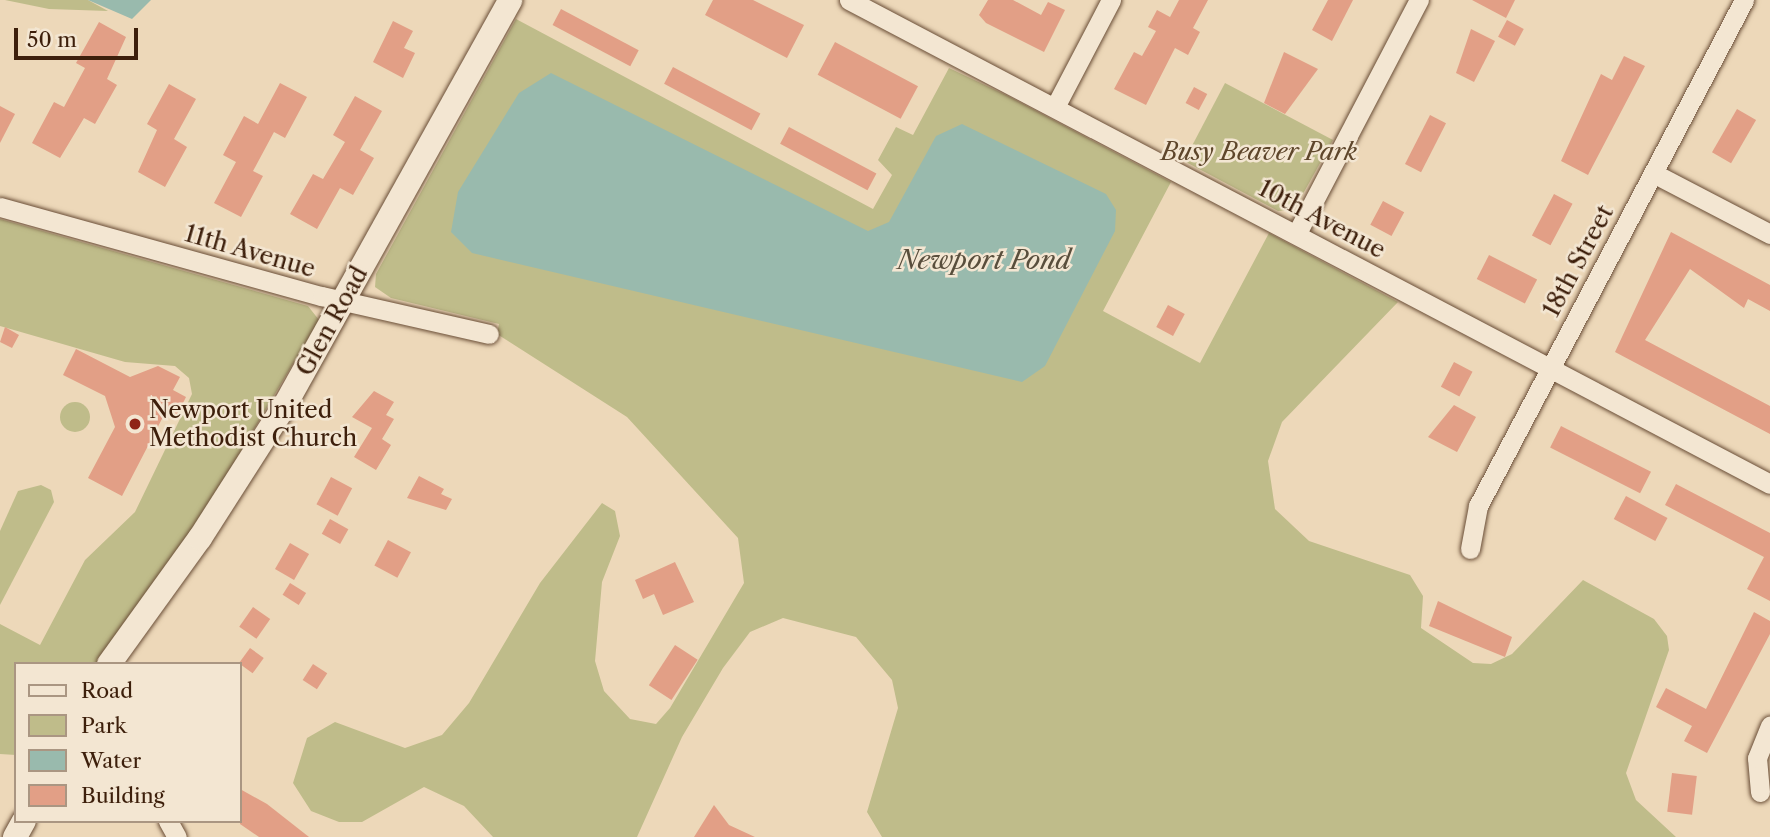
<!DOCTYPE html>
<html>
<head>
<meta charset="utf-8">
<style>
  body { margin:0 }
  #map { position:relative; width:1770px; height:837px; overflow:hidden; background:#edd8b9; font-family:"Libre Caslon Text",serif }
  div>[style] { position:absolute }
  [style*='--x'] { left:calc(var(--x)*1px); top:calc(var(--y)*1px); width:calc(var(--w)*1px); rotate:calc(var(--a)*1deg) }
  .green>* { inset:0; background:#bfbc8a }
  .round { border-radius:50% }
  .water>* { inset:0; background:#99baad }
  .building>* { inset:0; background:#e29f86; transform-origin:0 0 }
  .roads { filter:drop-shadow(0 0 2px #694d36) drop-shadow(0 0 2px #694d36) }
  .minor>* { height:19px; margin:-9.5px; padding:0 9.5px; transform-origin:9.5px; border-radius:9.5px; background:#f3e6d2 }
  .tertiary>* { height:24px; margin:-12px; padding:0 12px; transform-origin:12px; border-radius:12px; background:#f3e6d2 }
  .dots>* { width:19px; height:19px; translate:-50% -50%; box-sizing:border-box; border:4px solid #f3e6d2; border-radius:50% }
  span { translate:-50% -50%; white-space:nowrap; text-align:center; line-height:1.15; -webkit-text-stroke:5px #f3e6d2; paint-order:stroke }
  .park-label { font-size:24px; color:#5e462b; font-style:italic }
  .street-label { font-size:24px; color:#3d1f0b }
  .poi-label { font-size:24px; color:#3d1f0b }
  .left { translate:0 -50%; text-align:left }
  .water-label { font-size:26px; color:#594e3c; font-style:italic }
  .legend { position:absolute; left:14px; top:662px; width:228px; height:161px; box-sizing:border-box; background:#f3e6d2; border:2px solid #aa9682; margin:0; padding:9px 12px; list-style:none; font-size:21px; color:#3d1f0b }
  .legend li { display:flex; align-items:center; gap:14px; height:35px }
  .legend b { width:35px; border:2px solid #aa9682 }
  .scale { position:absolute; left:14px; top:28px; width:124px; height:32px; box-sizing:border-box; border:4px solid #3d1f0b; border-top:0; padding-left:9px; font-size:21px; line-height:24px; white-space:nowrap; color:#3d1f0b; -webkit-text-stroke:5px #f3e6d2; paint-order:stroke }
</style>
</head>
<body>
<div id="map">
  <div class="green">
    <i style="clip-path:polygon(5px 0,88px 0,108px 11px,49px 9px)"></i>
    <i style="clip-path:polygon(516px 19px,873px 209px,892px 175px,878px 160px,896px 127px,913px 135px,949px 68px,1008px 96px,1171px 182px,1103px 311px,1200px 363px,1269px 233px,1398px 302px,1282px 422px,1268px 461px,1275px 509px,1309px 541px,1410px 575px,1423px 596px,1421px 628px,1473px 663px,1491px 664px,1512px 654px,1583px 580px,1654px 619px,1667px 636px,1669px 650px,1626px 773px,1636px 800px,1676px 837px,882px 837px,867px 812px,898px 708px,892px 680px,856px 637px,783px 618px,750px 632px,723px 668px,682px 737px,637px 837px,493px 837px,464px 806px,424px 787px,362px 822px,339px 822px,311px 811px,293px 783px,307px 738px,335px 722px,405px 748px,442px 735px,469px 703px,540px 583px,602px 503px,615px 511px,620px 536px,602px 582px,595px 661px,604px 691px,630px 719px,656px 724px,670px 708px,744px 583px,738px 538px,627px 417px,497px 334px,499px 324px,391px 298px,375px 287px,376px 274px)"></i>
    <i style="clip-path:polygon(1225px 83px,1333px 140px,1294px 210px,1278px 211px,1184px 161px)"></i>
    <i style="clip-path:polygon(0 219px,308px 306px,319px 320px,188px 540px,97px 664px,16px 664px,16px 755px,0 754px,0 624px,40px 645px,85px 560px,135px 512px,192px 394px,189px 378px,175px 366px,125px 362px,0 326px)"></i>
    <i class="round" style="left:60px;top:402px;width:30px;height:30px"></i>
    <i style="clip-path:polygon(41px 485px,51px 490px,54px 502px,0 605px,0 531px,18px 491px)"></i>
  </div>
  <div class="water">
    <i style="clip-path:polygon(88px 0,151px 0,132px 19px)"></i>
    <i style="clip-path:polygon(551px 73px,868px 231px,889px 222px,936px 136px,962px 124px,1106px 194px,1116px 210px,1115px 231px,1045px 366px,1022px 382px,472px 253px,451px 232px,458px 192px,519px 93px)"></i>
  </div>
  <div class="building">
    <i style="clip-path:polygon(713px 0,753px 0,804px 25px,787px 58px,705px 15px)"></i>
    <i style="clip-path:polygon(988px 0,1013px 0,1041px 15px,1048px 2px,1065px 10px,1044px 52px,986px 23px,979px 15px)"></i>
    <i style="clip-path:polygon(1179px 0,1208px 0,1193px 28px,1200px 32px,1188px 55px,1175px 48px,1146px 105px,1114px 89px,1134px 52px,1142px 56px,1156px 31px,1148px 27px,1157px 10px,1170px 17px)"></i>
    <i style="clip-path:polygon(1328px 0,1353px 0,1332px 41px,1312px 30px)"></i>
    <i style="clip-path:polygon(1472px 0,1515px 0,1506px 18px)"></i>
    <i style="left:561px;top:9px;width:88px;height:18px;rotate:28deg"></i>
    <i style="left:1507px;top:20px;width:19px;height:19px;rotate:28deg"></i>
    <i style="clip-path:polygon(393px 21px,413px 31px,404px 48px,415px 53px,403px 78px,373px 62px)"></i>
    <i style="clip-path:polygon(99px 22px,126px 37px,107px 79px,117px 85px,95px 124px,84px 118px,60px 158px,32px 143px,54px 102px,64px 107px,85px 68px,76px 63px)"></i>
    <i style="clip-path:polygon(1471px 29px,1495px 41px,1474px 82px,1456px 73px)"></i>
    <i style="left:835px;top:42px;width:94px;height:37px;rotate:28deg"></i>
    <i style="clip-path:polygon(1284px 52px,1318px 69px,1285px 114px,1264px 103px)"></i>
    <i style="clip-path:polygon(1624px 56px,1645px 66px,1588px 175px,1561px 161px,1601px 74px,1612px 80px)"></i>
    <i style="left:673px;top:67px;width:99px;height:19px;rotate:28deg"></i>
    <i style="clip-path:polygon(280px 83px,307px 97px,285px 138px,274px 132px,253px 171px,263px 176px,241px 217px,214px 203px,236px 162px,223px 155px,244px 116px,258px 124px)"></i>
    <i style="clip-path:polygon(169px 84px,196px 99px,174px 139px,187px 147px,165px 187px,138px 172px,157px 130px,147px 124px)"></i>
    <i style="left:1194px;top:87px;width:15px;height:18px;rotate:28deg"></i>
    <i style="clip-path:polygon(355px 96px,382px 111px,360px 150px,374px 158px,353px 195px,340px 188px,317px 229px,290px 214px,313px 174px,323px 179px,345px 142px,333px 135px)"></i>
    <i style="clip-path:polygon(0 106px,15px 114px,0 143px)"></i>
    <i style="left:1737px;top:109px;width:22px;height:50px;rotate:30deg"></i>
    <i style="left:1430px;top:115px;width:18px;height:55px;rotate:27deg"></i>
    <i style="left:789px;top:127px;width:99px;height:19px;rotate:28deg"></i>
    <i style="left:1554px;top:194px;width:21px;height:47px;rotate:28deg"></i>
    <i style="left:1383px;top:201px;width:24px;height:27px;rotate:28deg"></i>
    <i style="clip-path:polygon(1671px 232px,1770px 285px,1770px 311px,1748px 299px,1744px 308px,1690px 269px,1645px 340px,1770px 406px,1770px 434px,1615px 352px)"></i>
    <i style="left:1489px;top:255px;width:54px;height:27px;rotate:27deg"></i>
    <i style="left:1168px;top:305px;width:19px;height:25px;rotate:28deg"></i>
    <i style="clip-path:polygon(5px 327px,19px 335px,12px 348px,0 342px)"></i>
    <i style="clip-path:polygon(76px 349px,130px 377px,158px 366px,180px 377px,173px 390px,186px 397px,175px 419px,165px 413px,122px 496px,88px 478px,115px 427px,105px 396px,63px 375px)"></i>
    <i style="left:1454px;top:362px;width:21px;height:28px;rotate:28deg"></i>
    <i style="clip-path:polygon(374px 391px,394px 402px,386px 415px,394px 419px,382px 439px,391px 445px,376px 470px,354px 457px,372px 428px,352px 417px)"></i>
    <i style="clip-path:polygon(1454px 405px,1476px 417px,1457px 452px,1428px 437px)"></i>
    <i style="left:1561px;top:426px;width:101px;height:24px;rotate:27deg"></i>
    <i style="clip-path:polygon(419px 476px,444px 489px,441px 494px,452px 499px,446px 510px,407px 498px)"></i>
    <i style="left:331px;top:477px;width:24px;height:31px;rotate:28deg"></i>
    <i style="clip-path:polygon(1676px 484px,1770px 533px,1770px 601px,1747px 589px,1764px 557px,1665px 505px)"></i>
    <i style="left:1626px;top:496px;width:47px;height:26px;rotate:28deg"></i>
    <i style="left:330px;top:519px;width:21px;height:17px;rotate:29deg"></i>
    <i style="left:388px;top:540px;width:26px;height:29px;rotate:28deg"></i>
    <i style="left:290px;top:543px;width:22px;height:30px;rotate:30deg"></i>
    <i style="clip-path:polygon(675px 562px,694px 602px,663px 615px,654px 594px,643px 599px,635px 580px)"></i>
    <i style="left:290px;top:583px;width:19px;height:14px;rotate:32deg"></i>
    <i style="clip-path:polygon(1438px 601px,1512px 637px,1505px 657px,1429px 626px)"></i>
    <i style="left:253px;top:607px;width:21px;height:24px;rotate:35deg"></i>
    <i style="clip-path:polygon(1754px 612px,1770px 621px,1770px 634px,1707px 753px,1684px 741px,1692px 726px,1656px 707px,1666px 688px,1706px 709px)"></i>
    <i style="left:675px;top:645px;width:27px;height:48px;rotate:33deg"></i>
    <i style="left:250px;top:648px;width:17px;height:19px;rotate:36deg"></i>
    <i style="left:313px;top:664px;width:17px;height:19px;rotate:33deg"></i>
    <i style="left:1672px;top:773px;width:25px;height:39px;rotate:7deg"></i>
    <i style="clip-path:polygon(240px 789px,267px 804px,309px 837px,259px 837px,240px 824px)"></i>
    <i style="clip-path:polygon(714px 805px,729px 825px,755px 837px,694px 837px)"></i>
  </div>
  <div class="roads">
    <div class="minor">
      <i style="--x:849;--y:0;--w:1040;--a:27.72"></i>
      <i style="--x:1055;--y:107;--w:121;--a:-62.4"></i>
      <i style="--x:1653;--y:173;--w:132;--a:27.5"></i>
      <i style="--x:0;--y:207;--w:334;--a:15.5"></i>
      <i style="--x:322;--y:296;--w:171;--a:12.8"></i>
      <i style="--x:1297;--y:233;--w:263;--a:-62.4"></i>
      <i style="--x:1470;--y:549;--w:44;--a:-79.5"></i>
      <i style="--x:1478;--y:506;--w:572;--a:-62.27"></i>
      <i style="--x:1760;--y:792;--w:34;--a:-95"></i>
      <i style="--x:1757;--y:758;--w:35;--a:-68"></i>
      <i style="--x:168;--y:821;--w:18;--a:61"></i>
    </div>
    <div class="tertiary">
      <i style="--x:109;--y:664;--w:155;--a:-54.2"></i>
      <i style="--x:200;--y:538;--w:158;--a:-57.4"></i>
      <i style="--x:285;--y:405;--w:463;--a:-60.9"></i>
      <i style="--x:15;--y:837;--w:18;--a:-61"></i>
    </div>
  </div>
  <div class="dots">
    <i style="left:135px;top:424px;background:#8f2418"></i>
  </div>
  <div class="park-label">
    <span style="left:1259px;top:152px">Busy Beaver Park</span>
  </div>
  <div class="street-label">
    <span style="left:1322px;top:219px;rotate:28deg">10th Avenue</span>
    <span style="left:250px;top:251px;rotate:16deg">11th Avenue</span>
    <span style="left:1578px;top:261px;rotate:-62deg">18th Street</span>
    <span style="left:332px;top:321px;rotate:-61deg">Glen Road</span>
  </div>
  <div class="poi-label">
    <span class="left" style="left:149px;top:424px">Newport United<br>Methodist Church</span>
  </div>
  <div class="water-label">
    <span style="left:984px;top:261px">Newport Pond</span>
  </div>
  <ul class="legend">
  <li><b style="height:9px;background:#f3e6d2"></b>Road</li>
  <li><b style="height:19px;background:#bfbc8a"></b>Park</li>
  <li><b style="height:19px;background:#99baad"></b>Water</li>
  <li><b style="height:19px;background:#e29f86"></b>Building</li>
  </ul>
  <div class="scale">50 m</div>
</div>
</body>
</html>
